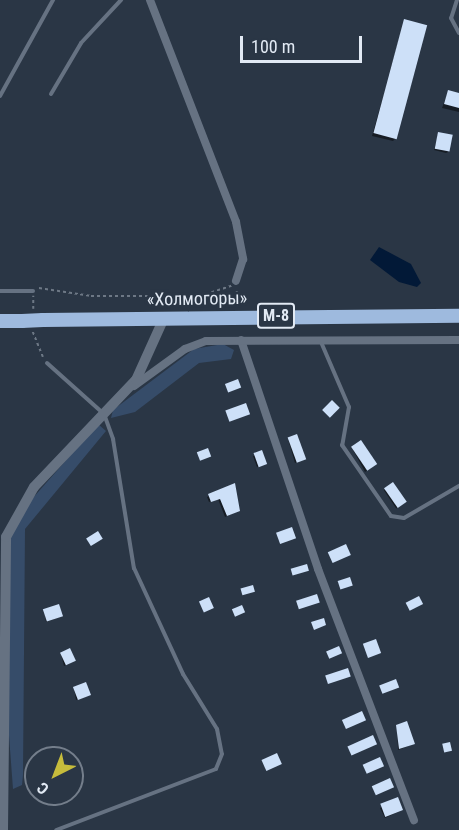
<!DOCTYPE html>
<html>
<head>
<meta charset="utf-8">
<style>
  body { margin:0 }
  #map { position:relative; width:459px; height:830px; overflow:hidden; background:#2a3645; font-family:"Roboto Condensed",sans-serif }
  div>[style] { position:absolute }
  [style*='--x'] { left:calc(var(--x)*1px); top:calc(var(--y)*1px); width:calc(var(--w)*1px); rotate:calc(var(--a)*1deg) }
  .green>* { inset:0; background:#364c69 }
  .water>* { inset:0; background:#021937 }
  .shadow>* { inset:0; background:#0007; transform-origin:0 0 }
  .building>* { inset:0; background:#cde0f8; transform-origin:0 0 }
  .path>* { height:1.5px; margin-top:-0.75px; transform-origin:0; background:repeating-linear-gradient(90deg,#6d7885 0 3px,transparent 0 6px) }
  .service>* { height:4px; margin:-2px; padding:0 2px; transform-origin:2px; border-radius:2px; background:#667282 }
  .minor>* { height:8px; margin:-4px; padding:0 4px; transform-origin:4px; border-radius:4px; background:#667282 }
  .tertiary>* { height:10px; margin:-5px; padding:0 5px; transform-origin:5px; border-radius:5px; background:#667282 }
  .trunk>* { height:14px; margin:-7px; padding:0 7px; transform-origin:7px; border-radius:7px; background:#9ebade }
  .trunk-bridge>* { height:14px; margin:-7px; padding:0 7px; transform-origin:7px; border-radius:7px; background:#9ebade }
  span { translate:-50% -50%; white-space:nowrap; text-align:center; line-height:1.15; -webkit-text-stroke:6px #2a3645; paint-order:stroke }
  .shield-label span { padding:2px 4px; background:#2a3645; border:2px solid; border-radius:4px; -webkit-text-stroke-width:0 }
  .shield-label { font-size:16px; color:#e2eaf4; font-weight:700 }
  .street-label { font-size:18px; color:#e2eaf4 }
  .north { position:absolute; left:24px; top:746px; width:60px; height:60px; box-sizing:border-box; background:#2a3645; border:2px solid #747e8b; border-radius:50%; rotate:222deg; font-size:16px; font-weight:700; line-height:24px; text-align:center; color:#e2eaf4 }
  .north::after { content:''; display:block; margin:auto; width:21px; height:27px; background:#c6bc3c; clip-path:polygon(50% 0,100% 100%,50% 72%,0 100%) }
  .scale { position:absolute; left:240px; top:36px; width:122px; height:27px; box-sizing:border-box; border:3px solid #e2eaf4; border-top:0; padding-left:8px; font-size:18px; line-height:21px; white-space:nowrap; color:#e2eaf4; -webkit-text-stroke:4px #2a3645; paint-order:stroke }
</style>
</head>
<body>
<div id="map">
  <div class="green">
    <i style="clip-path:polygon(223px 344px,234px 350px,231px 359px,199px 363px,135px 412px,111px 418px,113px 410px,194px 349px)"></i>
    <i style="clip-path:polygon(98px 424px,106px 431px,25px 529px,23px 775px,22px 785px,13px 789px,7px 709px,10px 537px,25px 507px)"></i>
  </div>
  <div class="water">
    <i style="clip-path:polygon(379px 247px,411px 264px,421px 283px,417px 287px,399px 282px,370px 260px)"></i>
  </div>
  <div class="shadow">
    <i style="clip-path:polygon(404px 21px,396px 138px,393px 141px,372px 136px)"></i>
    <i style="clip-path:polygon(448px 92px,459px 95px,459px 112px,442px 108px)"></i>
    <i style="clip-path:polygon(439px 133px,448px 152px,446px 153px,434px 150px)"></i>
    <i style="clip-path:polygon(288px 439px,304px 459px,303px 460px,295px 463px)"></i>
    <i style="clip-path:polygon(352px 448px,373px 466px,365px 472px)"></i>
    <i style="clip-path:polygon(261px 452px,264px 465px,257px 467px,253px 456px)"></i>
    <i style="left:393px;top:484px;width:22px;height:11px;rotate:56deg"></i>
    <i style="clip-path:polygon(234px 485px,238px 511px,225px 517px,218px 499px,209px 502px,207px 497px)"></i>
    <i style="clip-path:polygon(44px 610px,60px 617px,46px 622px)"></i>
    <i style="clip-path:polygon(61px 654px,73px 662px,64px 666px)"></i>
    <i style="clip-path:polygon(74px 688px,88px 696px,76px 700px)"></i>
    <i style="clip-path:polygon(397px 726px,411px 745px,398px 750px)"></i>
    <i style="clip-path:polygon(397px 799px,400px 811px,385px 818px,380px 808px)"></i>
  </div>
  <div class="building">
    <i style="left:404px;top:19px;width:24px;height:118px;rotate:15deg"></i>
    <i style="clip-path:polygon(448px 90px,459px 93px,459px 108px,444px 104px)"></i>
    <i style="left:438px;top:132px;width:15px;height:17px;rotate:11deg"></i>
    <i style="left:238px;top:379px;width:9px;height:14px;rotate:69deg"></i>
    <i style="left:332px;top:400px;width:11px;height:14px;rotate:45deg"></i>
    <i style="left:246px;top:403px;width:12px;height:22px;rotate:70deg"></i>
    <i style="left:297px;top:434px;width:27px;height:10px;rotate:70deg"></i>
    <i style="left:361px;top:440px;width:29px;height:12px;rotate:56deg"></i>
    <i style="left:208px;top:448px;width:9px;height:12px;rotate:69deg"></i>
    <i style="left:262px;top:450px;width:15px;height:9px;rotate:70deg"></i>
    <i style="left:393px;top:482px;width:24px;height:11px;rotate:55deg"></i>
    <i style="clip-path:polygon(235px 483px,240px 511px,227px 516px,220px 499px,211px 502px,208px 494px)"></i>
    <i style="left:292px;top:527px;width:12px;height:17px;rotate:70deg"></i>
    <i style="left:98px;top:531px;width:9px;height:14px;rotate:58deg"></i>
    <i style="left:346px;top:544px;width:12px;height:20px;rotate:66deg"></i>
    <i style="left:307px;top:564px;width:7px;height:17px;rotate:74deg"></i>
    <i style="left:350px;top:577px;width:9px;height:13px;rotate:72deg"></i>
    <i style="left:253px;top:585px;width:7px;height:13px;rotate:74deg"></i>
    <i style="left:317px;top:594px;width:9px;height:22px;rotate:72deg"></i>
    <i style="left:419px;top:596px;width:9px;height:15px;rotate:63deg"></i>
    <i style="left:209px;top:597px;width:12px;height:11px;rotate:66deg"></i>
    <i style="left:59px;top:604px;width:13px;height:17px;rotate:72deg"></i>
    <i style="left:242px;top:605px;width:8px;height:11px;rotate:67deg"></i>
    <i style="clip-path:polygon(324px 618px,326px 625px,314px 630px,311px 622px)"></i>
    <i style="left:376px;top:639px;width:15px;height:14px;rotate:70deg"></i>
    <i style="left:339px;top:646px;width:8px;height:14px;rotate:67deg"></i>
    <i style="left:70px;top:648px;width:14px;height:11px;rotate:65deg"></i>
    <i style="left:348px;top:668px;width:9px;height:24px;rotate:72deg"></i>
    <i style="left:396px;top:679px;width:9px;height:18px;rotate:69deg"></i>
    <i style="left:86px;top:682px;width:14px;height:14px;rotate:69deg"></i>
    <i style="left:362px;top:711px;width:10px;height:22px;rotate:66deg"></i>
    <i style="clip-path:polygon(407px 721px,415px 744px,399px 749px,396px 725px)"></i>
    <i style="left:373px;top:735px;width:10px;height:28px;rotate:66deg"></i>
    <i style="left:450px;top:742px;width:9px;height:8px;rotate:77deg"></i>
    <i style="left:277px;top:753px;width:12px;height:17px;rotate:66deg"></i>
    <i style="left:380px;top:757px;width:10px;height:19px;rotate:66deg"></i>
    <i style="left:390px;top:778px;width:10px;height:20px;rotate:66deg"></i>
    <i style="left:398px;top:797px;width:14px;height:19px;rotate:69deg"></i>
  </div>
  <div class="path">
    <i style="--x:39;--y:288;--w:53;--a:8.7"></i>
    <i style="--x:91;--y:296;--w:109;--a:0"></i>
    <i style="--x:200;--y:296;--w:33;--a:-18"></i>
    <i style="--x:237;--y:291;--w:16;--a:86"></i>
    <i style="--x:33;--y:309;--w:13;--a:-90"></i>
    <i style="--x:33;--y:332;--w:27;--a:68"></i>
  </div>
  <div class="service">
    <i style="--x:457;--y:0;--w:19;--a:108"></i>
    <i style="--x:451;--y:18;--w:17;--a:62"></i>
    <i style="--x:51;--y:94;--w:59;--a:-59.5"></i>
    <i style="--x:81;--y:43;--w:59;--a:-47.1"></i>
    <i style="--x:0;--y:96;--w:110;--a:-61.1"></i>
    <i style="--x:0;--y:291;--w:33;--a:0"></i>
    <i style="--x:321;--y:342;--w:71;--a:66.7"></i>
    <i style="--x:349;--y:407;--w:39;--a:100"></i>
    <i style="--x:342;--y:445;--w:86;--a:55.4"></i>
    <i style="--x:391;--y:516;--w:13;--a:9"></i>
    <i style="--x:404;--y:518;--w:64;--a:-30.2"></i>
    <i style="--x:47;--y:363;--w:76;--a:41.8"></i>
    <i style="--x:104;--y:414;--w:27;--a:70"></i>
    <i style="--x:113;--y:439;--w:131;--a:80.8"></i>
    <i style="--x:134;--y:568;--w:117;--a:65.2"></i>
    <i style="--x:183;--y:674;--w:65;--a:58.3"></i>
    <i style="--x:217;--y:729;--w:25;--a:79"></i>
    <i style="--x:222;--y:754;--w:16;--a:112"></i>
    <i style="--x:216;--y:769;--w:171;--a:159.1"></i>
  </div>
  <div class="minor">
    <i style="--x:150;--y:0;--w:238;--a:68.8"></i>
    <i style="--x:236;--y:222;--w:38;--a:79"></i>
    <i style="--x:243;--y:259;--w:23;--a:108"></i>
    <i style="--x:241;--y:340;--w:242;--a:71.4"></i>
    <i style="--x:318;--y:569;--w:269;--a:69.1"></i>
    <i style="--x:134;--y:386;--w:63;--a:-36"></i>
    <i style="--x:185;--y:349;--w:22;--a:-21"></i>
    <i style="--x:206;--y:341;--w:253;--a:-0.2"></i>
  </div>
  <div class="tertiary">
    <i style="--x:3;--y:830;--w:293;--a:-89.4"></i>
    <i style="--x:6;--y:537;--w:57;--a:-60.8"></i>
    <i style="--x:34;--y:487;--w:148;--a:-46.4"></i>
    <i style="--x:136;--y:380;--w:68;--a:-65.7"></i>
  </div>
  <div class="trunk">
    <i style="--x:43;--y:320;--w:416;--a:-0.6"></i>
    <i style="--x:0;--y:321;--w:22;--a:0"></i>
  </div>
  <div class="trunk-bridge">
    <i style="--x:22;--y:321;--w:21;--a:-3"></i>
  </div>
  <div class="shield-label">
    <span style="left:276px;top:316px">М-8</span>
  </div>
  <div class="street-label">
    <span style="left:197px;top:299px;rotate:-1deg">«Холмогоры»</span>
  </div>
  <div class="north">С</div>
  <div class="scale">100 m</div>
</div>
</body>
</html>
